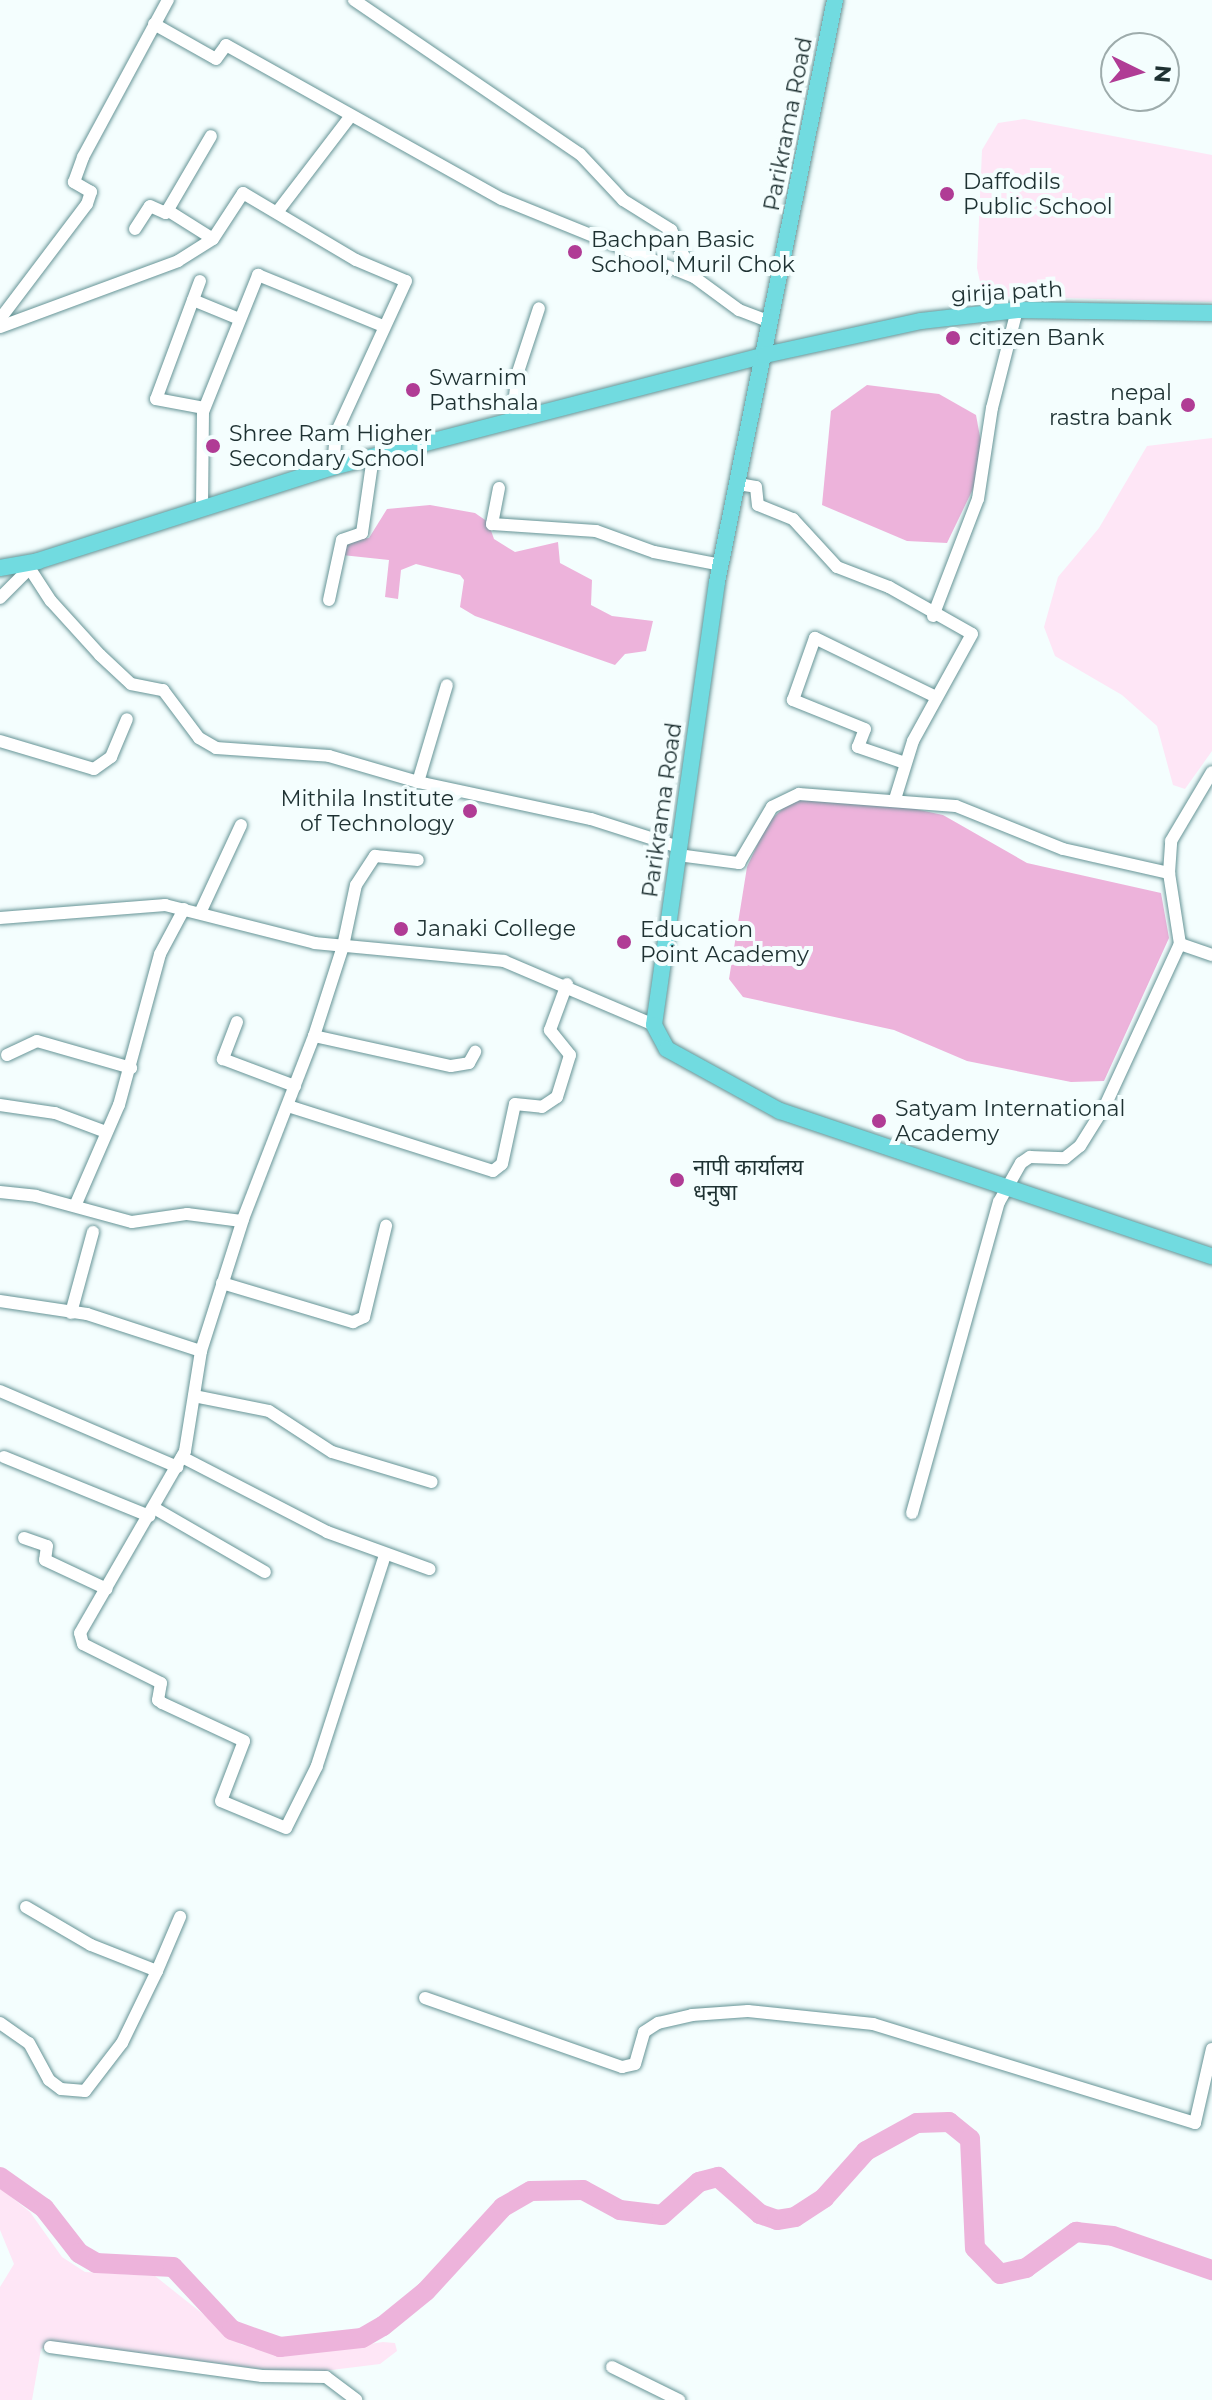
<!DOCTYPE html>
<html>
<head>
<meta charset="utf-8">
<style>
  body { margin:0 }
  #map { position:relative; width:1212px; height:2400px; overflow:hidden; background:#f4fefe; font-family:Montserrat,"Noto Sans Devanagari",sans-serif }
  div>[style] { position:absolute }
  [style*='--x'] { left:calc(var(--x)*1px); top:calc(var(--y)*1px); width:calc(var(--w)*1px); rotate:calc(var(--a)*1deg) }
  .green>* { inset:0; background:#fee6f6 }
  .water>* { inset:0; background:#edb3db }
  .river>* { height:20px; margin:-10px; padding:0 10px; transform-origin:10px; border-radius:10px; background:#edb3db }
  .roads { filter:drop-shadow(0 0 2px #669496) drop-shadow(0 0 2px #669496) }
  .minor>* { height:12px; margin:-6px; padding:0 6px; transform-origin:6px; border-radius:6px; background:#fff }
  .major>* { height:16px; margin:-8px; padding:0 8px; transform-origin:8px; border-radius:8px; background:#71dbe0 }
  .dots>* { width:22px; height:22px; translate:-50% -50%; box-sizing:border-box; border:4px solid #f4fefe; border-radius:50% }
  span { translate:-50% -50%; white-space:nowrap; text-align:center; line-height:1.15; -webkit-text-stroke:8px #f4fefe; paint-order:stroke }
  .street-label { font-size:22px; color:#1e3132 }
  .poi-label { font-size:22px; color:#1e3132 }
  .left { translate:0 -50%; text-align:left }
  .right { translate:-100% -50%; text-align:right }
  .north { position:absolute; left:1100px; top:32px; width:80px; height:80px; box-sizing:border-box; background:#f4fefe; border:2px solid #9eacac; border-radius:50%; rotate:95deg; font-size:22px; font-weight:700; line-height:32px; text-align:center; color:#1e3132 }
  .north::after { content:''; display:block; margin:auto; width:28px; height:36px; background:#b03c95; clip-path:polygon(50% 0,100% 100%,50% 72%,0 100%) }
</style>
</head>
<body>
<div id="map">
  <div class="green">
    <i style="clip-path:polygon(1024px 119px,1212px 155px,1212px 302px,983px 296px,977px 268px,982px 150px,998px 123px)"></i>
    <i style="clip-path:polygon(1212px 438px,1212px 751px,1185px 789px,1173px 785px,1157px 726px,1122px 695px,1055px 656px,1044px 627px,1058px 577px,1099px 528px,1147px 446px)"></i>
    <i style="clip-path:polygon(0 2188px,30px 2212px,62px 2257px,85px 2272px,155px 2276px,242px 2345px,305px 2354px,383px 2342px,395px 2343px,397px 2351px,380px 2364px,299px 2374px,56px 2342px,41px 2349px,32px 2400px,0 2400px,0 2287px,14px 2264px,0 2230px)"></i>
  </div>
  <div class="water">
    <i style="clip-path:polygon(867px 385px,939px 394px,976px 415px,985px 464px,947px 543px,907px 541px,822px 505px,831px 411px)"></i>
    <i style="clip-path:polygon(430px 505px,475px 513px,488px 522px,494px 539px,515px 552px,558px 542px,560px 563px,592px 580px,591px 605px,612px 616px,653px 621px,646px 651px,625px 654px,615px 665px,475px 616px,460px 607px,464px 580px,460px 575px,416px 564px,401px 570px,398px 599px,385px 597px,389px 560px,342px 555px,347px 540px,369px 538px,387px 509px)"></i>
    <i style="clip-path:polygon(845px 794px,943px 815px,1027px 863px,1161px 893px,1169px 938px,1104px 1081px,1071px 1082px,967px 1061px,894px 1030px,743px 997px,729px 979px,747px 867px,768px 822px,796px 797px)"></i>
  </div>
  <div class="river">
    <i style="--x:0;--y:2177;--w:54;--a:35.2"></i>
    <i style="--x:44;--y:2208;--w:57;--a:52.1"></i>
    <i style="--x:79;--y:2253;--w:20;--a:30"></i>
    <i style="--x:96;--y:2263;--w:77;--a:3"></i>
    <i style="--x:173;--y:2267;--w:86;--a:46.9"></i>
    <i style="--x:232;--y:2330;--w:51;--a:19.5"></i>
    <i style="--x:280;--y:2347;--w:82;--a:-6.3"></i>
    <i style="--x:362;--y:2338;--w:24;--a:-30"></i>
    <i style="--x:383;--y:2326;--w:55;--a:-39.1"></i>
    <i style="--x:426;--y:2291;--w:114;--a:-47.5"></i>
    <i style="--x:503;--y:2207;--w:32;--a:-30"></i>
    <i style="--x:531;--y:2191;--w:52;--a:-1.1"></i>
    <i style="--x:583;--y:2190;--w:42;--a:28.4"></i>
    <i style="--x:620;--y:2210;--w:42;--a:6.8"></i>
    <i style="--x:662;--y:2215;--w:50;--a:-41.7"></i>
    <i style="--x:699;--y:2182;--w:20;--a:-15"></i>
    <i style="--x:718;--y:2177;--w:56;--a:41.4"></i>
    <i style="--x:760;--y:2214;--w:18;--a:19"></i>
    <i style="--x:777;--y:2220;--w:18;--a:-9"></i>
    <i style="--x:795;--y:2217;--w:35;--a:-33"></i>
    <i style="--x:824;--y:2198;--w:63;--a:-48.2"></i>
    <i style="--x:866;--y:2151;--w:58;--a:-28.8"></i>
    <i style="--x:917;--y:2123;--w:32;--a:-2"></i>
    <i style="--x:949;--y:2122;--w:27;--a:39"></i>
    <i style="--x:970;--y:2139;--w:109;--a:87.4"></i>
    <i style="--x:975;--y:2248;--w:36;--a:46"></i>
    <i style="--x:1000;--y:2274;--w:27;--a:-13"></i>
    <i style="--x:1026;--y:2268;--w:62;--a:-35.8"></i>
    <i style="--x:1076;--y:2232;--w:37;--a:6"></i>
    <i style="--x:1113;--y:2236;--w:105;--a:19"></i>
  </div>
  <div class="roads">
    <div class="minor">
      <i style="--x:354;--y:0;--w:273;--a:34.3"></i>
      <i style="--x:580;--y:154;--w:63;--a:46.9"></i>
      <i style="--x:623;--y:200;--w:57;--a:32"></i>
      <i style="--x:671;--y:230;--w:52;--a:63.9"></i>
      <i style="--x:694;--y:277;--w:56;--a:36.3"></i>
      <i style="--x:739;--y:310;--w:34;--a:21"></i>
      <i style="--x:154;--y:24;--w:71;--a:29.4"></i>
      <i style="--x:216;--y:59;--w:17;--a:-54"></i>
      <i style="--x:226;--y:45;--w:316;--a:29.2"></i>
      <i style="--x:502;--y:199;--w:207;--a:22.1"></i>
      <i style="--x:167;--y:210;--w:54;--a:32.2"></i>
      <i style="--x:278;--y:211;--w:117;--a:-52.6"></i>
      <i style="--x:135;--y:229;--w:27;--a:-57"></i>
      <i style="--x:150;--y:206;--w:17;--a:24"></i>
      <i style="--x:166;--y:213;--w:89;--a:-59.7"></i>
      <i style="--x:200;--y:281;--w:126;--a:110.4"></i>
      <i style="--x:156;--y:399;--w:49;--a:10.6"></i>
      <i style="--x:193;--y:300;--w:50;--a:22.4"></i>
      <i style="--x:0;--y:319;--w:144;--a:-52.9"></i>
      <i style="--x:87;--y:204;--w:13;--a:-72"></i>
      <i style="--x:91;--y:192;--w:20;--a:-150"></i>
      <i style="--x:74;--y:182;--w:27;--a:-70"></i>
      <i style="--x:83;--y:157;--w:179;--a:-61.6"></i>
      <i style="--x:0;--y:327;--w:190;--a:-20.3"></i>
      <i style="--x:178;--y:261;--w:41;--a:-32.2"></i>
      <i style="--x:213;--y:239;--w:55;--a:-56.9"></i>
      <i style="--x:243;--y:193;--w:131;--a:30.7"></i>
      <i style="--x:356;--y:260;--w:54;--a:22.8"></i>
      <i style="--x:406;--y:281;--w:167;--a:114.7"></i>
      <i style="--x:336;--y:433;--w:34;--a:95"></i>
      <i style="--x:512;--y:420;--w:48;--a:-82.9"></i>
      <i style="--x:518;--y:372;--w:67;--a:-71.8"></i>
      <i style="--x:738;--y:484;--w:18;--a:9"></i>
      <i style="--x:756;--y:487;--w:18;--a:84"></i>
      <i style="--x:758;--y:505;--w:38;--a:22"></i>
      <i style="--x:793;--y:519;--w:65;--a:47.5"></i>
      <i style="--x:837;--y:567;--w:56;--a:21"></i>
      <i style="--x:889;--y:587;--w:95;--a:29.5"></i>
      <i style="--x:972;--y:634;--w:122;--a:118.9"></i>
      <i style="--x:913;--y:741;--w:61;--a:107.2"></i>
      <i style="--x:499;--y:488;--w:37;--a:101"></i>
      <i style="--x:492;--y:524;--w:104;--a:3.9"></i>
      <i style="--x:596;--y:531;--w:62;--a:19.9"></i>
      <i style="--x:654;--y:552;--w:68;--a:11"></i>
      <i style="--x:202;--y:507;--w:95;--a:-89.4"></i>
      <i style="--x:203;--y:412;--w:148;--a:-68.1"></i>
      <i style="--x:258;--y:275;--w:135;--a:22.2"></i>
      <i style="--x:30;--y:569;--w:38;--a:57"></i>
      <i style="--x:51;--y:601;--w:73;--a:47.8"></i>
      <i style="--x:100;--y:655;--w:42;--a:43.1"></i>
      <i style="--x:131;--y:684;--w:33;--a:11"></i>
      <i style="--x:163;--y:690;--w:60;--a:53.1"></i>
      <i style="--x:199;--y:738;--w:20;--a:30"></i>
      <i style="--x:216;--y:748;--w:113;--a:4"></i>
      <i style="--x:329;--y:756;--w:93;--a:16.3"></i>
      <i style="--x:418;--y:782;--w:177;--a:12.1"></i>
      <i style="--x:591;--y:819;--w:92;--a:17.7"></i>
      <i style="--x:0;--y:598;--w:49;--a:-45"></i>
      <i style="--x:329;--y:600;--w:61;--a:-77.8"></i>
      <i style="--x:342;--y:540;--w:21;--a:-19"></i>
      <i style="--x:362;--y:533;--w:77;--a:-81.8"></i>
      <i style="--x:933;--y:616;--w:125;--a:-69"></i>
      <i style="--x:978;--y:499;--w:92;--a:-81.3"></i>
      <i style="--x:992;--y:408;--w:101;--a:-75.7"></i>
      <i style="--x:0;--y:741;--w:98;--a:16.6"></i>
      <i style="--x:94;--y:769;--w:21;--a:-35"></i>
      <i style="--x:111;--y:757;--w:41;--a:-67.2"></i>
      <i style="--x:905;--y:763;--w:50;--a:-161.2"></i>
      <i style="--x:858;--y:747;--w:19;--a:-69"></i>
      <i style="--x:865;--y:729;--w:78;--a:-158.1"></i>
      <i style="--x:793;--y:700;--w:66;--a:-70.5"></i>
      <i style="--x:815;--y:638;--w:135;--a:26"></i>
      <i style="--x:418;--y:782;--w:101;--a:-73.4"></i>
      <i style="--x:678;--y:855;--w:62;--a:7.5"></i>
      <i style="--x:739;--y:863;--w:65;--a:-59.5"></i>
      <i style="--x:772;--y:807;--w:30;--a:-26"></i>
      <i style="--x:799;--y:794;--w:157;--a:4.4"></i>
      <i style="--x:956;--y:806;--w:115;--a:21.9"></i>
      <i style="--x:1063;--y:849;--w:109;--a:12.8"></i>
      <i style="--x:200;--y:913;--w:97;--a:-65"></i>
      <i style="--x:0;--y:918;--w:166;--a:-4.5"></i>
      <i style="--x:165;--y:905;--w:155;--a:14.2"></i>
      <i style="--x:315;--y:943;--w:190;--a:5.4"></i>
      <i style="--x:504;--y:961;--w:163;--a:23.1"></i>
      <i style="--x:1180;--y:944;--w:34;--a:19"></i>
      <i style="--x:237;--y:1022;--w:40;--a:111"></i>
      <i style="--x:223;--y:1059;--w:77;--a:20.6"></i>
      <i style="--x:314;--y:1036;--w:140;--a:12.4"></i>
      <i style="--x:451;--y:1066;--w:18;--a:-9"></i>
      <i style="--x:469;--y:1063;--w:13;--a:-61"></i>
      <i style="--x:7;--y:1055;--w:33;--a:-25"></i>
      <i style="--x:37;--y:1041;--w:98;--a:16"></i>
      <i style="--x:0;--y:1105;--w:56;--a:8.3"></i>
      <i style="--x:55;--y:1113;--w:54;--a:20.4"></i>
      <i style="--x:288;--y:1106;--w:215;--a:17.6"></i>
      <i style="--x:493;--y:1171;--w:11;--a:-38"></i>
      <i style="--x:502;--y:1164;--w:61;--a:-77.8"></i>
      <i style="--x:515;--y:1104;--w:27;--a:6"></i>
      <i style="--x:542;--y:1107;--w:18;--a:-34"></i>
      <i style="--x:557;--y:1097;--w:44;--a:-72.8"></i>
      <i style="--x:570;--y:1055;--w:32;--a:-129"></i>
      <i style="--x:550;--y:1030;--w:49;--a:-69.7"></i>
      <i style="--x:0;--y:1192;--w:36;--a:6"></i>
      <i style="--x:36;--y:1196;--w:99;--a:15.2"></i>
      <i style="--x:132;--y:1222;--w:56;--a:-8.3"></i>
      <i style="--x:187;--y:1214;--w:55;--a:7.3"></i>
      <i style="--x:75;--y:1206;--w:110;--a:-66.5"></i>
      <i style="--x:119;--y:1105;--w:156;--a:-74.8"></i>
      <i style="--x:160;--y:954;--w:51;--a:-61.9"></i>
      <i style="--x:222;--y:1283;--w:137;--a:16.6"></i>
      <i style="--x:353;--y:1322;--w:12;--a:-24"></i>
      <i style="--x:364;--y:1317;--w:94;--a:-76.4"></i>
      <i style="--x:0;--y:1301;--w:88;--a:8.5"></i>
      <i style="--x:87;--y:1314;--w:120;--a:18"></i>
      <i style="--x:71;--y:1313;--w:84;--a:-74.8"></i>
      <i style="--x:0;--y:1391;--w:193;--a:23.2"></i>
      <i style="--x:194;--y:1396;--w:76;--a:11.3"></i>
      <i style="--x:269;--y:1411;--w:75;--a:33.1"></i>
      <i style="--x:332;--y:1452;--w:104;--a:16.7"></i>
      <i style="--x:4;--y:1457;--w:157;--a:22.1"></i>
      <i style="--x:182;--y:1457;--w:163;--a:27.3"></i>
      <i style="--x:327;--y:1532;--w:109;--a:19.9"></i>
      <i style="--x:154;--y:1508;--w:128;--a:30"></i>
      <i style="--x:912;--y:1513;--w:323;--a:-74.4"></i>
      <i style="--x:999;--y:1202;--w:45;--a:-60.6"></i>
      <i style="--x:1021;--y:1163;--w:11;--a:-34"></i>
      <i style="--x:1030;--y:1157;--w:35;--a:2"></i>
      <i style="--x:1065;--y:1158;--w:19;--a:-39"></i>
      <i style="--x:1080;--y:1146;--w:47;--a:-58"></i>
      <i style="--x:1105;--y:1106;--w:179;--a:-65.2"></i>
      <i style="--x:1180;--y:944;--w:72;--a:-98.8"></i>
      <i style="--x:1169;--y:873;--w:32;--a:-86"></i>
      <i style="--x:1171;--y:841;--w:80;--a:-59.3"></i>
      <i style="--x:24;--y:1538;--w:24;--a:19"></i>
      <i style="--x:47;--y:1546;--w:14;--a:98"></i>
      <i style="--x:45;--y:1560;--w:68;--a:25.1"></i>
      <i style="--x:385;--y:1555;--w:222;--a:107.9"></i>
      <i style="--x:317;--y:1766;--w:69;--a:116.6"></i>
      <i style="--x:286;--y:1828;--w:70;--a:-157.4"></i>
      <i style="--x:221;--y:1801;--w:64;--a:-69"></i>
      <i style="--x:244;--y:1741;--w:90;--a:-155.1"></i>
      <i style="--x:162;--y:1703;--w:5;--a:-143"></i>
      <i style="--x:158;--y:1700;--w:17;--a:-80"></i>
      <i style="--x:161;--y:1683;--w:87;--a:-153.4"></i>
      <i style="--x:83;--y:1644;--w:11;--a:-105"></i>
      <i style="--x:80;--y:1633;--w:210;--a:-60"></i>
      <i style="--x:185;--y:1451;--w:101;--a:-80.9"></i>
      <i style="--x:201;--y:1351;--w:139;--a:-72.3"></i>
      <i style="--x:243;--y:1219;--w:196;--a:-68.8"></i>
      <i style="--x:314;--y:1036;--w:95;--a:-72.1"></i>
      <i style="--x:343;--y:946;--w:62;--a:-78"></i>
      <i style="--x:356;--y:885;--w:35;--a:-57"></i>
      <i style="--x:375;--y:856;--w:43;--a:5.3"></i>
      <i style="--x:26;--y:1907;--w:75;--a:30.3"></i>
      <i style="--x:91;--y:1945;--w:71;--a:21.5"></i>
      <i style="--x:157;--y:1971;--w:59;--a:-66.9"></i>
      <i style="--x:425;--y:1998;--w:209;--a:19.3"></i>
      <i style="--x:622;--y:2067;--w:13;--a:-13"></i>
      <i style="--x:635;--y:2064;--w:33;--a:-74"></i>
      <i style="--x:644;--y:2032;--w:17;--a:-33"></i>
      <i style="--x:658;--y:2023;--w:35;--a:-13"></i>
      <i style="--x:692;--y:2015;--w:56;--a:-4.1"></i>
      <i style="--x:748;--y:2011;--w:126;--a:5.9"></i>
      <i style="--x:873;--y:2024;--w:337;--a:17.1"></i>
      <i style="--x:1195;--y:2123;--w:76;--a:-77.1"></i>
      <i style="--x:0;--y:2023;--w:35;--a:35"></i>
      <i style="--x:29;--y:2043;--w:42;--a:61.6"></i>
      <i style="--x:49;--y:2080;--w:15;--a:37"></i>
      <i style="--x:61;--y:2089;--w:24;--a:5"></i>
      <i style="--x:85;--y:2091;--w:61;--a:-52.4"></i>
      <i style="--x:122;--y:2043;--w:80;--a:-64.1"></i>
      <i style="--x:50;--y:2347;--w:214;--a:7.8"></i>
      <i style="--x:262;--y:2376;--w:64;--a:0.9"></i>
      <i style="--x:326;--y:2377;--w:38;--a:37"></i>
      <i style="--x:612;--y:2367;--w:75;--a:26.2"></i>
    </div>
    <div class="major">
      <i style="--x:835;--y:0;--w:594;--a:101.46"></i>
      <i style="--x:717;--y:582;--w:447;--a:98.1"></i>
      <i style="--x:654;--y:1025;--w:27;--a:62"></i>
      <i style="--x:667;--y:1049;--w:129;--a:28.8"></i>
      <i style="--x:780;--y:1111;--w:456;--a:18.6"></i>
      <i style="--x:0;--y:568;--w:39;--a:-10"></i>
      <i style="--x:38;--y:561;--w:310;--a:-17.7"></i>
      <i style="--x:333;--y:467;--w:446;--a:-14.5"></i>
      <i style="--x:765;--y:355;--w:160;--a:-12.3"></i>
      <i style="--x:921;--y:321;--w:97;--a:-6.5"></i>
      <i style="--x:1017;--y:310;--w:195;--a:0.9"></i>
    </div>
  </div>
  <div class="dots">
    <i style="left:947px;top:194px;background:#b03c95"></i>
    <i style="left:575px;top:252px;background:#b03c95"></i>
    <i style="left:953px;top:338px;background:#b03c95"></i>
    <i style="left:413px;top:390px;background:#b03c95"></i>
    <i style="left:1188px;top:405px;background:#b03c95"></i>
    <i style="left:213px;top:446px;background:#b03c95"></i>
    <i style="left:470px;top:811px;background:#b03c95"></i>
    <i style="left:401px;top:929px;background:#b03c95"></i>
    <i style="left:624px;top:942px;background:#b03c95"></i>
    <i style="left:879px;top:1121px;background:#b03c95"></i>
    <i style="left:677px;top:1180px;background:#b03c95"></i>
  </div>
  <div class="street-label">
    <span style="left:788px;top:124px;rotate:-79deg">Parikrama Road</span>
    <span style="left:1007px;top:292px;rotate:-3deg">girija path</span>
    <span style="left:662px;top:810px;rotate:-82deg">Parikrama Road</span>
  </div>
  <div class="poi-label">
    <span class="left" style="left:963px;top:194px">Daffodils<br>Public School</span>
    <span class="left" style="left:591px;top:252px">Bachpan Basic<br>School, Muril Chok</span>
    <span class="left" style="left:969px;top:338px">citizen Bank</span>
    <span class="left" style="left:429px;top:390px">Swarnim<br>Pathshala</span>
    <span class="right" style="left:1172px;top:405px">nepal<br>rastra bank</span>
    <span class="left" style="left:229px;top:446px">Shree Ram Higher<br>Secondary School</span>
    <span class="right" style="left:454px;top:811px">Mithila Institute<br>of Technology</span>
    <span class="left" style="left:417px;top:929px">Janaki College</span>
    <span class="left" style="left:640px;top:942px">Education<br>Point Academy</span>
    <span class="left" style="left:895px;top:1121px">Satyam International<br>Academy</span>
    <span class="left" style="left:693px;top:1180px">नापी कार्यालय<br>धनुषा</span>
  </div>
  <div class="north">N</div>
</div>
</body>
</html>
